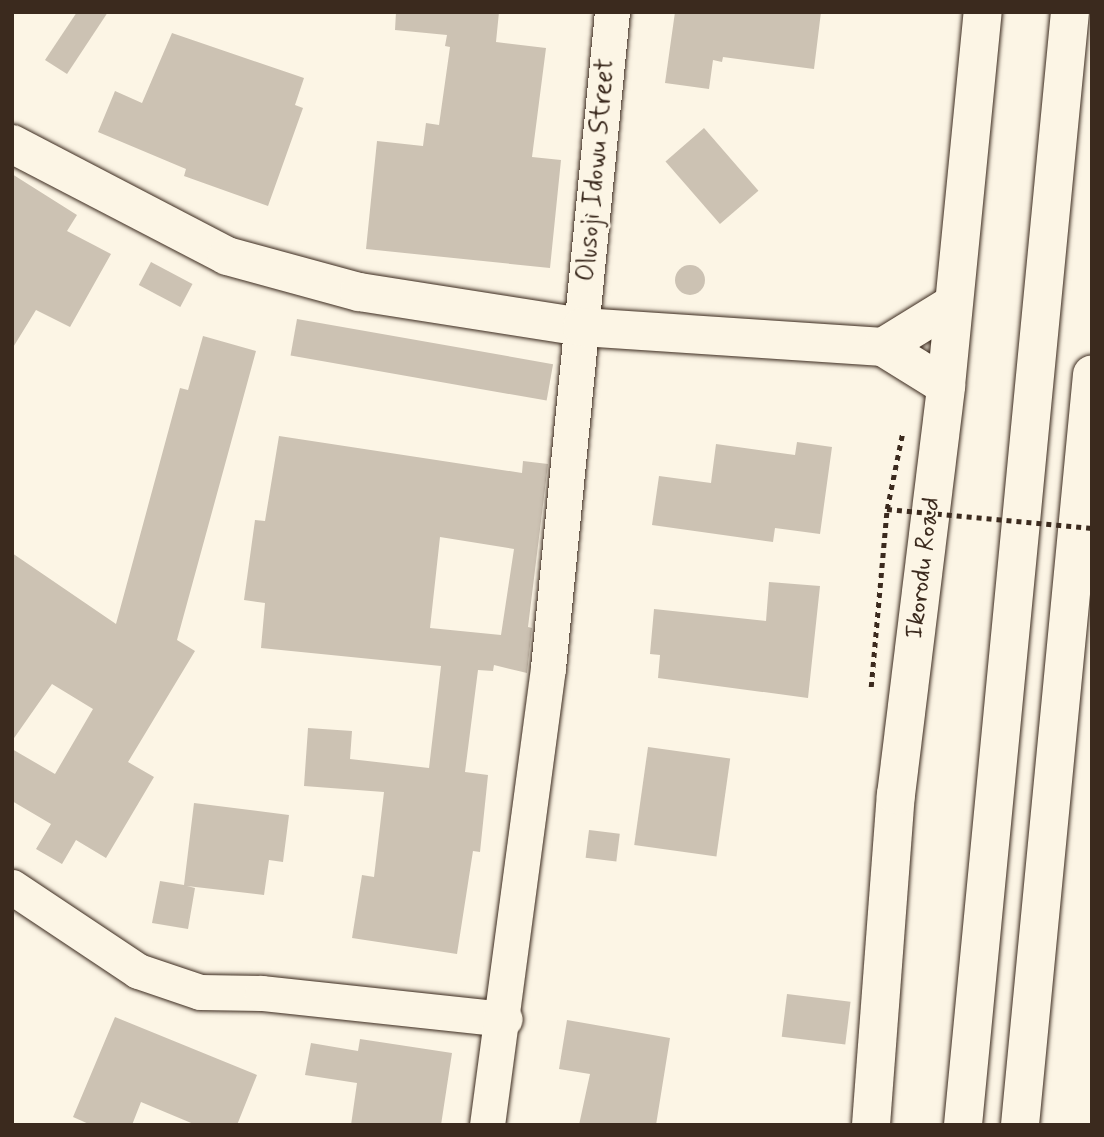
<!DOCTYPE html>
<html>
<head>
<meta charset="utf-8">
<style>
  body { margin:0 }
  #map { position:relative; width:1104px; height:1137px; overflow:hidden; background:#fcf5e5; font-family:Mynerve,sans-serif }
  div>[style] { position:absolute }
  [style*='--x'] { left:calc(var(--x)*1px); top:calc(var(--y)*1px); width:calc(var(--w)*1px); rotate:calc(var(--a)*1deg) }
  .building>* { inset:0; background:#ccc2b3; transform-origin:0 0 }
  .round { border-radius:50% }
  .path>* { height:4.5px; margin-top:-2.25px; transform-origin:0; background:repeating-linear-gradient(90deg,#3b2a1e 0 5px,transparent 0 10px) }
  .roads { filter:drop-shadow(0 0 2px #3b2a1e) drop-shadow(0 0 2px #3b2a1e) }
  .minor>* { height:35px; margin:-17.5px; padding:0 17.5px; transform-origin:17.5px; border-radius:17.5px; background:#fcf5e5 }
  .tertiary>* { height:38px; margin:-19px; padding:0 19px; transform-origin:19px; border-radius:19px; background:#fcf5e5 }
  .primary>* { height:38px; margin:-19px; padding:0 19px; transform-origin:19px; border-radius:19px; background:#fcf5e5 }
  .motorway>* { height:38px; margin:-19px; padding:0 19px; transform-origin:19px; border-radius:19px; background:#fcf5e5 }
  .path-bridge>* { height:4.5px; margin-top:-2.25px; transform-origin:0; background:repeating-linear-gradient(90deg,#3b2a1e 0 5px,transparent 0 10px) }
  span { translate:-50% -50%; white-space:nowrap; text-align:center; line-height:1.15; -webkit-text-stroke:5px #fcf5e5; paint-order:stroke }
  .street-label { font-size:26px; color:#3b2a1e }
  .frame { position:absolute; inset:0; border:14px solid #3b2a1e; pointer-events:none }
</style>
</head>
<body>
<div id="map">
  <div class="building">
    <i style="clip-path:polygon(77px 12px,108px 12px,67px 74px,45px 60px)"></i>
    <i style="clip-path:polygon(396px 12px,499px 12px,496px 42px,546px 48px,532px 157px,561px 160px,550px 268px,366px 249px,377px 141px,423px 146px,426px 123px,439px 125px,450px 47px,445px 46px,447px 35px,395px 30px)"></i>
    <i style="clip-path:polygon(675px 12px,821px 12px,814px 69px,723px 57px,722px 62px,713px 60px,709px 89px,665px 83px)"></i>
    <i style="clip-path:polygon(172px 33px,304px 78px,295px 105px,303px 108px,268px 206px,184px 176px,186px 169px,98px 132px,115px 91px,142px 103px)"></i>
    <i style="left:704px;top:128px;width:83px;height:51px;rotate:49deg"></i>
    <i style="clip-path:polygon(12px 174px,77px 215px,67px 231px,111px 254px,70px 327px,36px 310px,12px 349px)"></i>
    <i style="left:151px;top:262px;width:47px;height:26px;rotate:28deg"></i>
    <i class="round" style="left:675px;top:265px;width:30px;height:30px"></i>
    <i style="left:297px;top:319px;width:260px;height:37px;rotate:10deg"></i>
    <i style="clip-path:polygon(203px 336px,256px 351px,177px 640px,195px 651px,128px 762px,154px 777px,106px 858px,76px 840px,62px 864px,36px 849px,51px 824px,12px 801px,12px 749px,55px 774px,93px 709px,52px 684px,12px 741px,12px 553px,116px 624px,180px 388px,188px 390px)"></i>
    <i style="clip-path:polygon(evenodd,279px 436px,522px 473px,523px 461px,548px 464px,528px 627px,532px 628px,527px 673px,494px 665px,493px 671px,478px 670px,465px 772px,488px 775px,480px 852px,473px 851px,457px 954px,352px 938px,362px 875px,374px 877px,384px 792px,304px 786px,308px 728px,352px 731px,350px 759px,429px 768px,441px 666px,261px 648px,265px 603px,244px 600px,255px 520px,265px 521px,279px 436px,440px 537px,514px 549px,501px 635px,430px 628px,440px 537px)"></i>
    <i style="clip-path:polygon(797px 442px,832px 447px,820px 534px,775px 528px,773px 542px,652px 525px,659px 476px,711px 483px,716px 444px,795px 455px)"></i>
    <i style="clip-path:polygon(769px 582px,820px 586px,808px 698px,658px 678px,660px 655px,650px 654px,654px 609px,766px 621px)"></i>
    <i style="left:648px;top:747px;width:83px;height:99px;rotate:8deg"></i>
    <i style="clip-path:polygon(194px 803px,289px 815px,283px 862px,269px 860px,264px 895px,187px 886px,195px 888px,188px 929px,152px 923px,160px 881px,184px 885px)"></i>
    <i style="left:589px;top:830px;width:31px;height:28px;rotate:7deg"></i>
    <i style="left:787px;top:994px;width:64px;height:43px;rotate:7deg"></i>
    <i style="clip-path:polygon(115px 1017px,257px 1075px,237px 1125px,196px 1125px,141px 1102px,132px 1125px,91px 1125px,73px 1117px)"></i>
    <i style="clip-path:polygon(567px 1020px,670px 1038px,656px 1125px,579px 1125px,590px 1074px,559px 1069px)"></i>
    <i style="clip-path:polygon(360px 1039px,452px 1053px,441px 1125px,351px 1125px,357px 1083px,305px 1075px,311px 1043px,358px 1051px)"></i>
  </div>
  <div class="path">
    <i style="--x:871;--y:687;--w:179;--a:-84.9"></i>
    <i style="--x:887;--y:509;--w:76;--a:-78.5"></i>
  </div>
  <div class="roads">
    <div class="minor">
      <i style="--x:12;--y:887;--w:151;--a:33.7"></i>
      <i style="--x:138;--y:971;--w:65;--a:18.7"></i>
      <i style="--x:200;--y:992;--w:62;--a:0.9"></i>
      <i style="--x:262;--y:993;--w:244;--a:6.1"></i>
      <i style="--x:487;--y:1125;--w:461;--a:-82.4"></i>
      <i style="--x:548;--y:668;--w:659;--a:-84.43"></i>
    </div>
    <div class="tertiary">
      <i style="--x:12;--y:144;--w:242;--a:27.5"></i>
      <i style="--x:227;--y:256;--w:137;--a:15.3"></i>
      <i style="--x:359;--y:292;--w:226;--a:8.9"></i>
      <i style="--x:582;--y:327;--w:302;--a:3.8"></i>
      <i style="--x:883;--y:347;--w:74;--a:31.8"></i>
      <i style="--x:883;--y:347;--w:82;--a:-31.6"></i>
    </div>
    <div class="primary">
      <i style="--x:871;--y:1125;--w:331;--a:-85.7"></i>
      <i style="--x:896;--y:795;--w:412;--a:-83"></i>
      <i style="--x:946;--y:386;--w:376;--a:-84.4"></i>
    </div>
    <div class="motorway">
      <i style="--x:963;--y:1125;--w:1118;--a:-84.51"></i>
      <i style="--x:1020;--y:1125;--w:754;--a:-84.52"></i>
    </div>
  </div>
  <div class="path-bridge">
    <i style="--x:887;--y:509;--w:206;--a:5.3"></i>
  </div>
  <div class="street-label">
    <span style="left:597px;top:170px;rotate:-85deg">Olusoji Idowu Street</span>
    <span style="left:924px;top:568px;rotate:-83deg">Ikorodu Road</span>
  </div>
  <div class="frame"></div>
</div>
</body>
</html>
